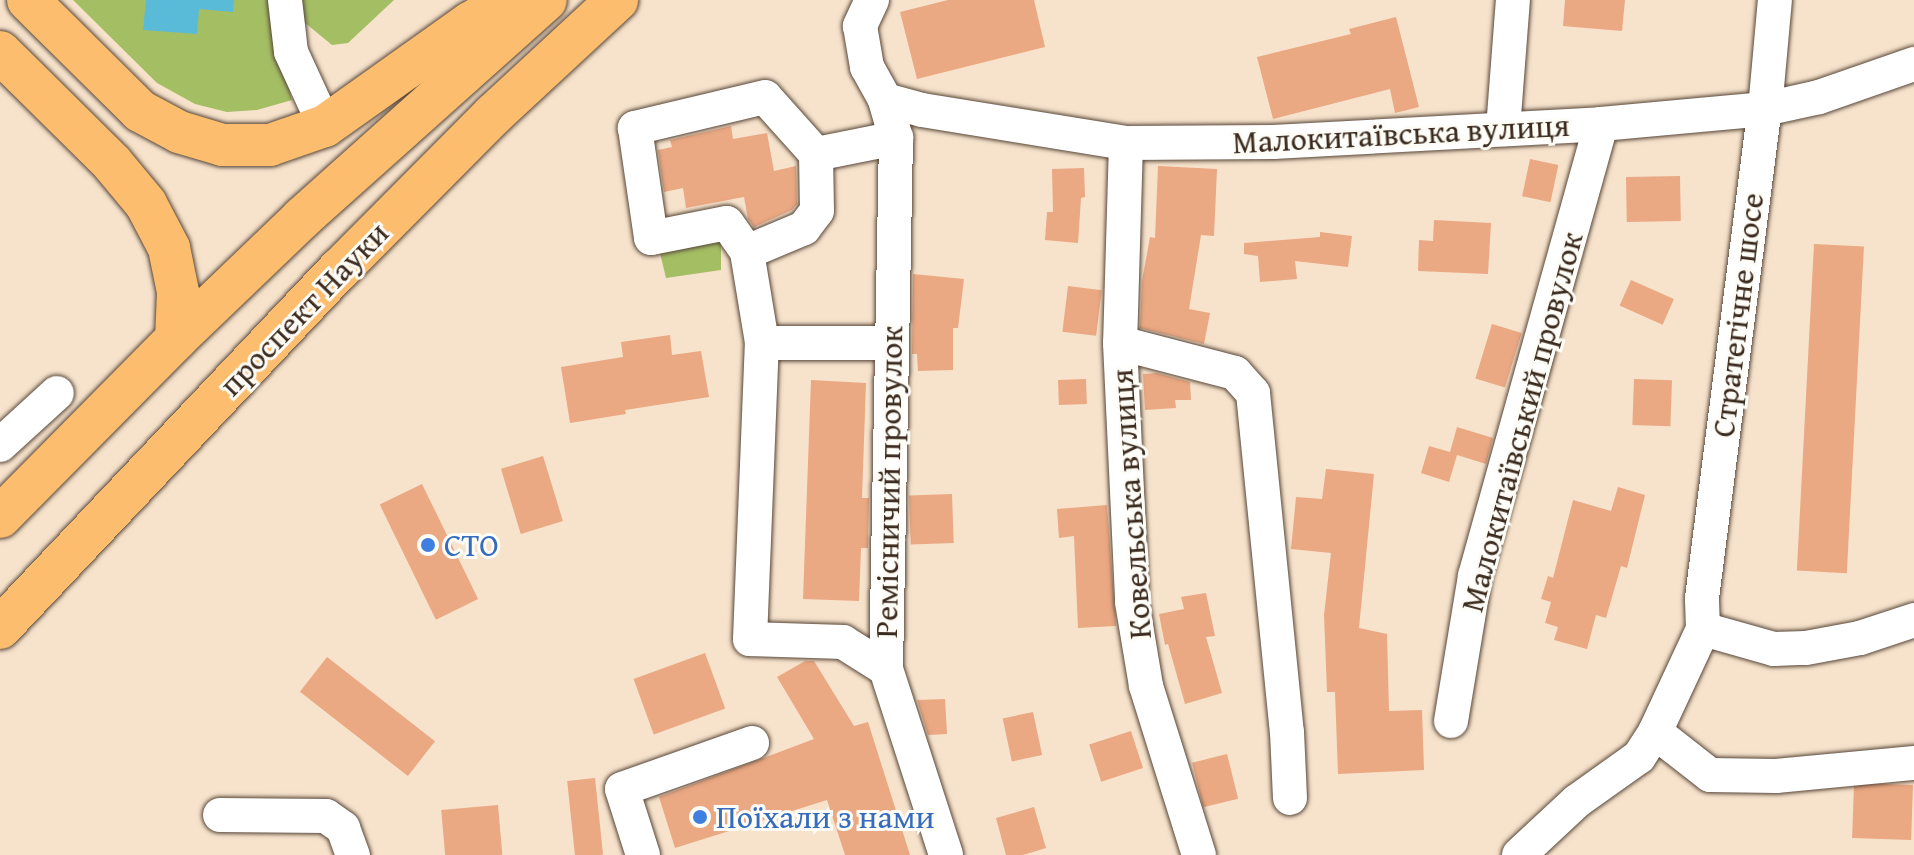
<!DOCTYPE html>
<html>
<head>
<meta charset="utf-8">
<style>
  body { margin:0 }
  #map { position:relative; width:1914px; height:855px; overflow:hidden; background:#f7e3cc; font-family:"Gentium Book Plus",serif }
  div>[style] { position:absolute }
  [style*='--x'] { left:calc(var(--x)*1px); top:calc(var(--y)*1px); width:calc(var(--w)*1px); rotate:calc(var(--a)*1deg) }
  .green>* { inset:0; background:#a4be64 }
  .water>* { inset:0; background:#5abbd9 }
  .building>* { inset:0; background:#eaa883; transform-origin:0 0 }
  .roads { filter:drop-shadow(0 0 2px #574638) drop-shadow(0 0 2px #574638) }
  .minor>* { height:34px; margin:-17px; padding:0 17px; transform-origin:17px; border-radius:17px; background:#fff }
  .major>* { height:42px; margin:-21px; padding:0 21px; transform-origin:21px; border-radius:21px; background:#fcbd6f }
  .dots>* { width:22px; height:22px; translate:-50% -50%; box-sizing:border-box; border:4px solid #fdfcf7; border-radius:50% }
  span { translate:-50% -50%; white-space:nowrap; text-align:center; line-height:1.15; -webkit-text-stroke:6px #fdfcf7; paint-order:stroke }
  .street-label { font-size:32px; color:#3b2a1e }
  .shop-label { font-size:32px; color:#366cbe }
  .left { translate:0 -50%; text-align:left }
</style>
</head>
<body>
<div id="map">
  <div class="green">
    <i style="clip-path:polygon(73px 0,277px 0,278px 44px,292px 100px,257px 110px,227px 112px,195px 104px,157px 83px)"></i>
    <i style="clip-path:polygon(301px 0,394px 0,348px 43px,332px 45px,299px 18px)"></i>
    <i style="clip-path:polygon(721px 239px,721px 270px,666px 278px,659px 249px)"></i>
  </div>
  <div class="water">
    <i style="clip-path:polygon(146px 0,234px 0,233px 12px,199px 9px,197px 34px,143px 30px)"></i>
  </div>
  <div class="building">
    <i style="clip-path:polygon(948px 0,1034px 0,1045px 47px,917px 79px,900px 12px)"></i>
    <i style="clip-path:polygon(1565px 0,1625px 0,1622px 31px,1563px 26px)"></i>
    <i style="clip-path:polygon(1396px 17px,1419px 107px,1395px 113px,1390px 89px,1273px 119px,1257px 57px,1351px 34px,1349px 29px)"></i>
    <i style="clip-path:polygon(731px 126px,733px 139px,767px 133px,774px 171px,796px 166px,797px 204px,792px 210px,754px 227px,748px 219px,744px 197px,686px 208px,683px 188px,664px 192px,658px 150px,672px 147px,670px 140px)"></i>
    <i style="left:1530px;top:159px;width:29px;height:38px;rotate:12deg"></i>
    <i style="clip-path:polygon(1158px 166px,1217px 169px,1214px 236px,1201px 235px,1189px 309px,1210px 313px,1204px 344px,1140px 328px,1142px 281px,1150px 237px,1155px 238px)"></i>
    <i style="clip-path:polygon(1084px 168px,1085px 197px,1081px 198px,1078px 243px,1045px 240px,1047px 212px,1053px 212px,1052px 169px)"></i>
    <i style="left:1680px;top:176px;width:45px;height:54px;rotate:89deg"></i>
    <i style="clip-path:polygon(1434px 220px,1491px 223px,1488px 274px,1418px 271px,1419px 240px,1433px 241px)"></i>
    <i style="clip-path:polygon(1320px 232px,1352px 236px,1348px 267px,1295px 261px,1297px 279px,1260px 282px,1258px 256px,1244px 254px,1244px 243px,1320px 237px)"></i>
    <i style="left:1814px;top:244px;width:50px;height:327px;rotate:3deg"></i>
    <i style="clip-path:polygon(913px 274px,964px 279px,958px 328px,953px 328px,953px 370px,918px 371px,917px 354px,912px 354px)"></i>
    <i style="left:1631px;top:280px;width:47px;height:28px;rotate:24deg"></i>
    <i style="left:1068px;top:286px;width:34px;height:46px;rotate:7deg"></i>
    <i style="left:1492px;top:324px;width:31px;height:57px;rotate:17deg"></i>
    <i style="clip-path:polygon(670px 335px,672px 355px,701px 351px,709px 397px,625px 410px,626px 414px,570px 423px,561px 367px,623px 357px,621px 342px)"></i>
    <i style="clip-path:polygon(1157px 373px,1190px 382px,1191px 400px,1175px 400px,1176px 408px,1145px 410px,1143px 374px)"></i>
    <i style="left:1086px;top:379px;width:25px;height:28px;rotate:88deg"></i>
    <i style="left:1634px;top:379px;width:38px;height:46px;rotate:2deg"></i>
    <i style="clip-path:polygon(811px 380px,866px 383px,862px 498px,869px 498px,868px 548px,861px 548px,859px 601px,803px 599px)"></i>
    <i style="clip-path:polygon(1457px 427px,1493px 438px,1486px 464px,1457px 455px,1449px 482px,1421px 473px,1429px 446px,1450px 452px)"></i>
    <i style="left:543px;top:456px;width:68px;height:44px;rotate:73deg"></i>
    <i style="clip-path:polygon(1326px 469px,1374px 474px,1359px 628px,1387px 634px,1389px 711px,1422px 710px,1424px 770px,1338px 774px,1335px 692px,1327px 692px,1324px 615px,1331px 553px,1291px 549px,1296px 497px,1322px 499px)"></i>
    <i style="left:422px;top:484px;width:128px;height:47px;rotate:64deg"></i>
    <i style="clip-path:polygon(1618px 487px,1645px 495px,1627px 568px,1621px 566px,1606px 618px,1596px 615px,1587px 649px,1554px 640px,1558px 627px,1545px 623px,1551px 602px,1541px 599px,1548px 576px,1553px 578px,1573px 500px,1611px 511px)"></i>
    <i style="left:952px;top:494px;width:49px;height:43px;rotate:88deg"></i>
    <i style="clip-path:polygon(1107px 505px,1116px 626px,1078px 628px,1074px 536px,1059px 538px,1057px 509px)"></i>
    <i style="clip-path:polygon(1206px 593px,1215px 636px,1206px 637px,1222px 693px,1185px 704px,1168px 644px,1165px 645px,1159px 614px,1184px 609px,1181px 597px)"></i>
    <i style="left:705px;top:653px;width:59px;height:76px;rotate:70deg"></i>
    <i style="left:327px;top:657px;width:137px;height:44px;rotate:38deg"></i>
    <i style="clip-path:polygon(805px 661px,814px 661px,854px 726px,868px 722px,910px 855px,845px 855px,827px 800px,675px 848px,659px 797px,814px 739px,777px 677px)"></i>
    <i style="clip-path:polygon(945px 699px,947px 734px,928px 735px,917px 700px)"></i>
    <i style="left:1033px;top:712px;width:44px;height:31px;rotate:78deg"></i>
    <i style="left:1131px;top:731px;width:39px;height:44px;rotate:72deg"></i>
    <i style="left:1227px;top:754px;width:46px;height:36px;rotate:76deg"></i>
    <i style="left:595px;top:778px;width:77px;height:28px;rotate:84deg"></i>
    <i style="left:1913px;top:785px;width:55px;height:59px;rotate:92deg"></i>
    <i style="left:498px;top:805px;width:50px;height:57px;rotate:85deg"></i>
    <i style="clip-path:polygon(1034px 807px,1046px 848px,1023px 855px,1006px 855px,996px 818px)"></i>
  </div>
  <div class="roads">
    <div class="minor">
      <i style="--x:285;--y:0;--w:52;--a:83.4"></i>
      <i style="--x:291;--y:52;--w:81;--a:65.3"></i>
      <i style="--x:872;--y:0;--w:29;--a:115"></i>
      <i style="--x:860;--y:26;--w:42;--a:80.3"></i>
      <i style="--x:867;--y:67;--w:38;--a:61"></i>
      <i style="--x:885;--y:100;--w:40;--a:74"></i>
      <i style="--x:896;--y:138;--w:531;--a:91.08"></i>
      <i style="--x:886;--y:669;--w:195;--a:72.1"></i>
      <i style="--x:885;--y:100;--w:38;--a:15"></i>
      <i style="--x:922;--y:110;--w:207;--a:9.2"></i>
      <i style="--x:1126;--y:143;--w:147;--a:-0.4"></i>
      <i style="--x:1273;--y:142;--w:328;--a:-3.1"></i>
      <i style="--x:1601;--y:124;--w:165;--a:-5.2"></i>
      <i style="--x:1765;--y:109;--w:55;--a:-12.5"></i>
      <i style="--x:1819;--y:97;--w:101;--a:-19.2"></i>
      <i style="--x:1503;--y:129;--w:129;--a:-85.6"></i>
      <i style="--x:1126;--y:143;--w:200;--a:91.7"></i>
      <i style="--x:1120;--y:343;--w:259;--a:87.3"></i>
      <i style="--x:1132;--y:602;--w:85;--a:80.5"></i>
      <i style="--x:1146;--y:686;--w:177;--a:72.6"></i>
      <i style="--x:816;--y:154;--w:82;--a:-11.3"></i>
      <i style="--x:747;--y:252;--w:62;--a:-22.8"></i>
      <i style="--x:804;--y:228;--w:21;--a:-53"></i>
      <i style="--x:817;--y:211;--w:57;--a:-91"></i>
      <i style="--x:816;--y:154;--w:76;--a:-131.8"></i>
      <i style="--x:765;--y:97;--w:134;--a:166.6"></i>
      <i style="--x:635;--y:128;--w:111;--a:81.7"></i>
      <i style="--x:651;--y:238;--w:77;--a:-11.2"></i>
      <i style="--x:727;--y:223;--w:35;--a:55"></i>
      <i style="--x:747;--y:252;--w:92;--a:80.6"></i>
      <i style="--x:1120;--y:343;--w:119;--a:14.6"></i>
      <i style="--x:1235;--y:373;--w:27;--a:48"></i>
      <i style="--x:1253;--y:393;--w:341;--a:84.3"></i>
      <i style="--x:1287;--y:732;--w:66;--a:87.4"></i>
      <i style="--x:0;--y:445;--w:77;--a:-42.4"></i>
      <i style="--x:1703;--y:629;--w:74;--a:15.7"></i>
      <i style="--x:1774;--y:649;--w:32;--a:-2"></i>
      <i style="--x:1806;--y:648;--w:55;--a:-10.5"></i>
      <i style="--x:1860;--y:638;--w:57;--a:-18.4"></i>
      <i style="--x:886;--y:669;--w:51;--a:-147.9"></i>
      <i style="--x:843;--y:642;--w:93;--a:-178.2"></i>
      <i style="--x:750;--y:639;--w:296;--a:-87.7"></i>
      <i style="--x:762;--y:343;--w:130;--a:0"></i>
      <i style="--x:1451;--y:721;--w:147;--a:-80.6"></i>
      <i style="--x:1475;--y:576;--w:469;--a:-74.4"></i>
      <i style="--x:1655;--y:732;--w:70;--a:38"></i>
      <i style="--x:1710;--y:775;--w:66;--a:0.9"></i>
      <i style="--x:1776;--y:776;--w:139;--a:-5.4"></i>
      <i style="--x:220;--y:815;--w:106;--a:0.5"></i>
      <i style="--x:326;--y:816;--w:21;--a:35"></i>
      <i style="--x:343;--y:828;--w:29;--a:70"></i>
      <i style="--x:643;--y:855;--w:69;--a:-107.7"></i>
      <i style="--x:622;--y:789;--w:138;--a:-19.5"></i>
      <i style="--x:1519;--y:855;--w:79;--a:-43"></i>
      <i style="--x:1577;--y:801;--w:76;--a:-35.4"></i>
      <i style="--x:1639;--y:757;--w:30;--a:-57"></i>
      <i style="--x:1655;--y:732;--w:114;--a:-65"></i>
      <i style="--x:1703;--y:629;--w:31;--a:-92"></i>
      <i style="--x:1702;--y:598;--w:493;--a:-82.7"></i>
      <i style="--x:1765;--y:109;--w:109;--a:-84.8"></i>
    </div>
    <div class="major">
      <i style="--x:28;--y:0;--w:158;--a:44.7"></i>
      <i style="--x:140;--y:111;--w:44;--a:28.3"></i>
      <i style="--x:179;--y:132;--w:46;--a:16.5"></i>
      <i style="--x:223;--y:145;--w:47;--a:0"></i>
      <i style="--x:270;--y:145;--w:58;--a:-19.1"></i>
      <i style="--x:325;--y:126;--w:178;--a:-35.4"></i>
      <i style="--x:470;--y:23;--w:46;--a:-29.9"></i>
      <i style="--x:0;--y:52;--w:158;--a:44.7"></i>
      <i style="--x:112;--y:163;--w:53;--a:50.3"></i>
      <i style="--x:146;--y:204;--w:50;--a:62.4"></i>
      <i style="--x:169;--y:248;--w:45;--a:78.4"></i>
      <i style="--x:178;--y:292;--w:47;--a:92.4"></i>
      <i style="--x:0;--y:517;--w:250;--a:-45.3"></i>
      <i style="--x:176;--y:339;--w:175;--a:-43.8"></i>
      <i style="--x:302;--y:218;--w:327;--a:-41.8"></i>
      <i style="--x:0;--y:628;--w:494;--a:-46.6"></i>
      <i style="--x:340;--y:269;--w:218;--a:-45.2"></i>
      <i style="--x:494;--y:114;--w:168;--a:-42.8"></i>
    </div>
  </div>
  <div class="dots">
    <i style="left:428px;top:545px;background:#3f7fe0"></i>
    <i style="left:700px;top:817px;background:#3f7fe0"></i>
  </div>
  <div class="street-label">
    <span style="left:1401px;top:134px;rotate:-3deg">Малокитаївська вулиця</span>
    <span style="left:304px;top:309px;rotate:-46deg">проспект Науки</span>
    <span style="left:1738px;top:315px;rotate:-83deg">Стратегічне шосе</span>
    <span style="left:1522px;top:422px;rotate:-75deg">Малокитаївський провулок</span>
    <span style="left:889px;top:482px;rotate:-89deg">Ремісничий провулок</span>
    <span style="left:1131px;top:504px;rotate:-94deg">Ковельська вулиця</span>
  </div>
  <div class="shop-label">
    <span class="left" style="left:444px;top:545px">СТО</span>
    <span class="left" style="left:716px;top:817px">Поїхали з нами</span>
  </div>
</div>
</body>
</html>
